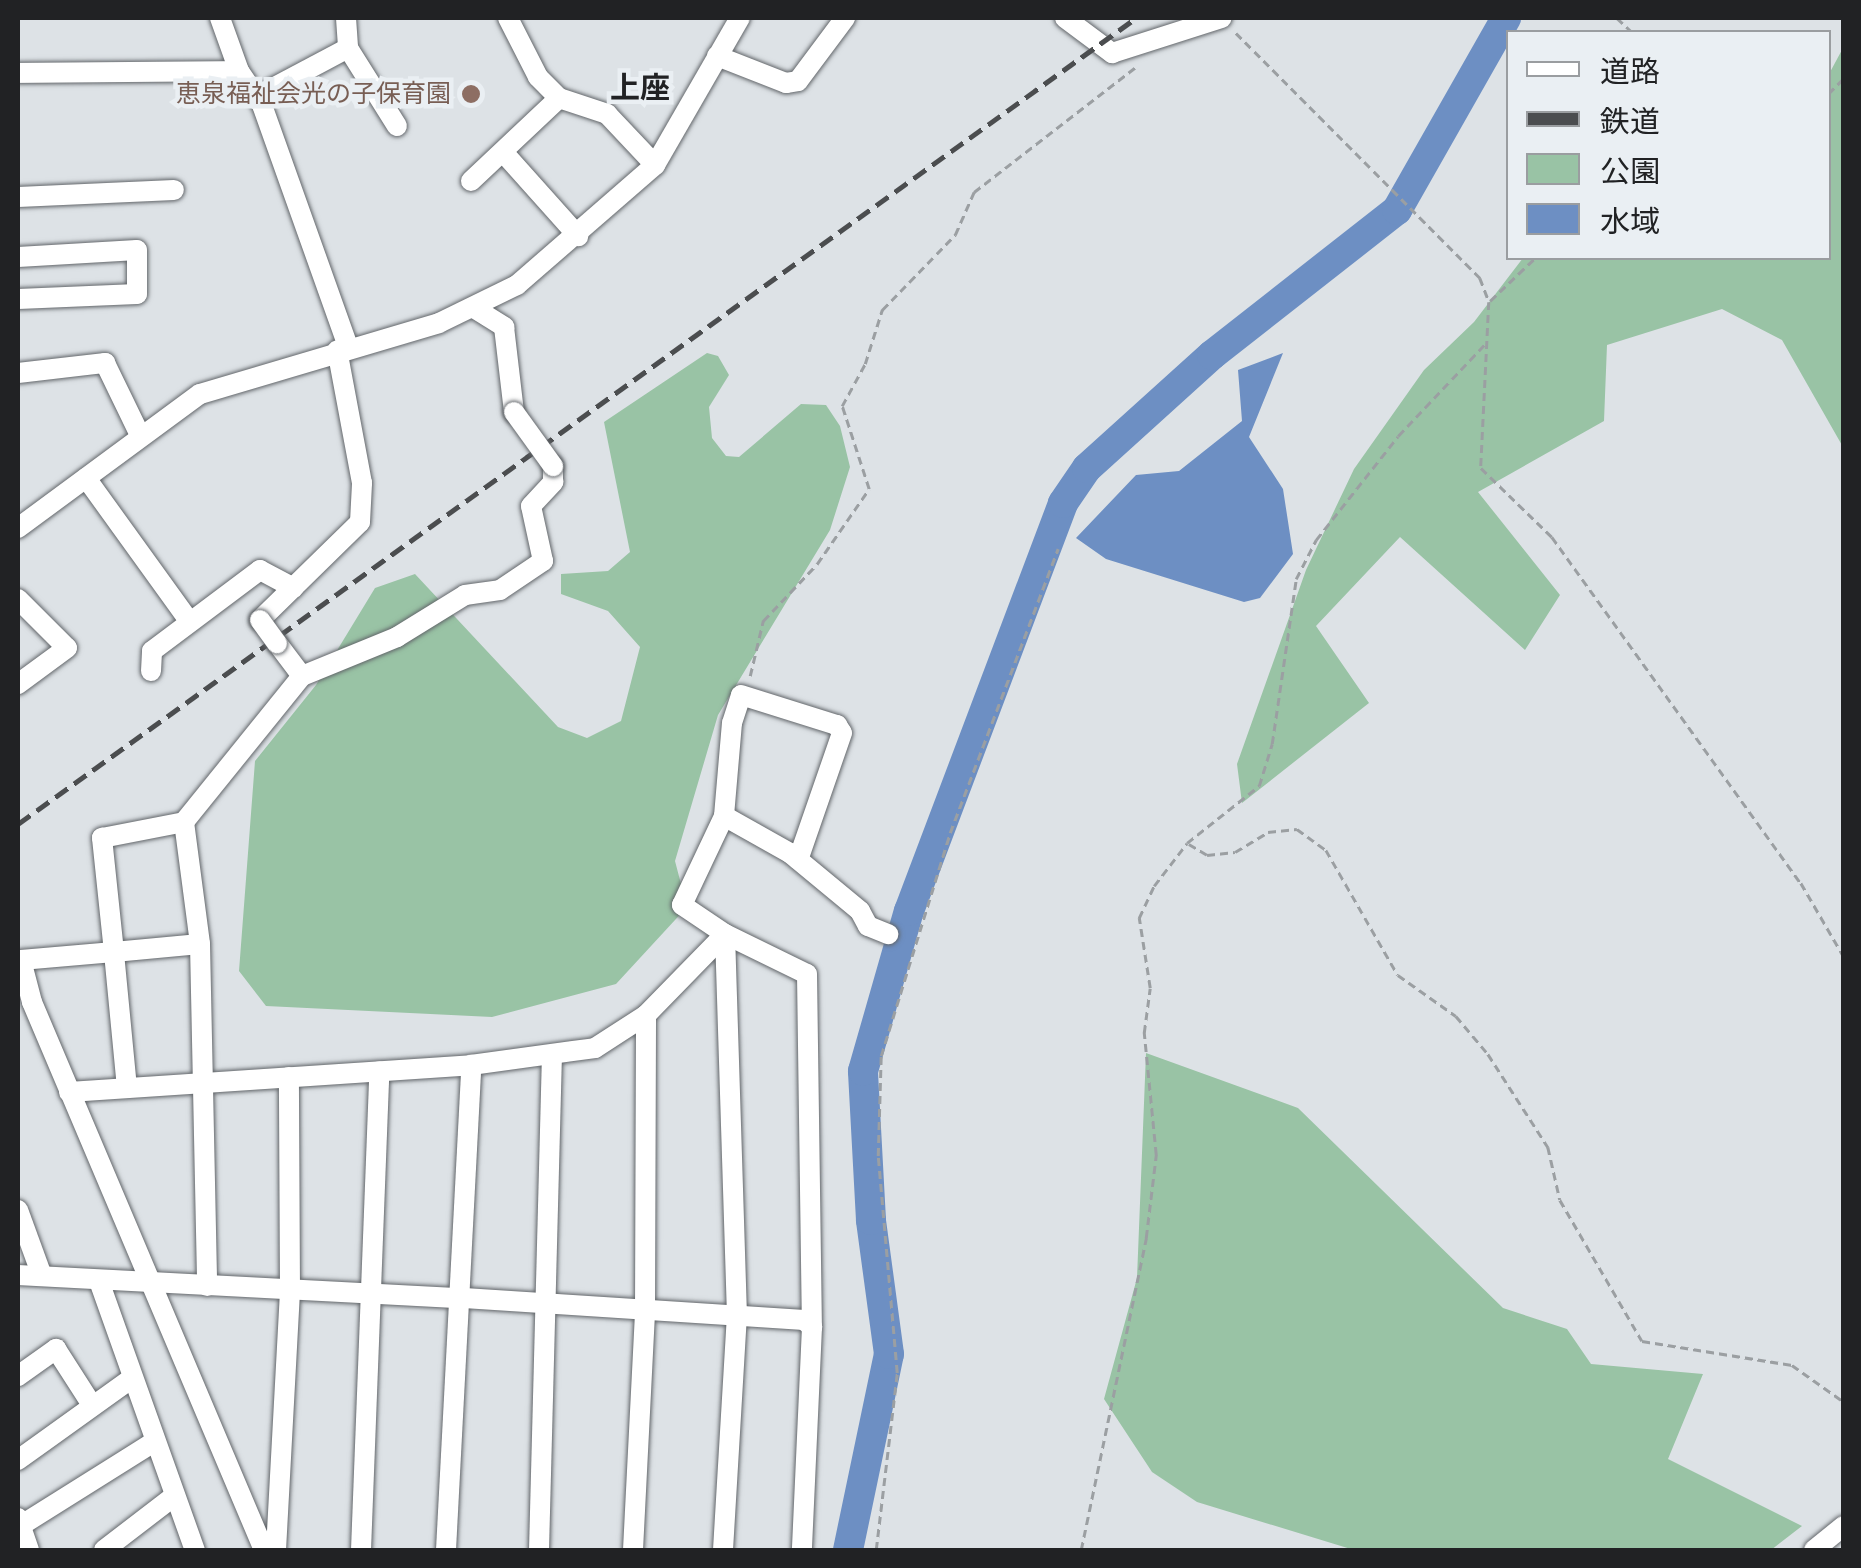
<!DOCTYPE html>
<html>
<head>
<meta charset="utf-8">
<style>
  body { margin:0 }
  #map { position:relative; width:1861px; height:1568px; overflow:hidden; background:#dde2e6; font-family:"Crimson Pro","Noto Sans JP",serif }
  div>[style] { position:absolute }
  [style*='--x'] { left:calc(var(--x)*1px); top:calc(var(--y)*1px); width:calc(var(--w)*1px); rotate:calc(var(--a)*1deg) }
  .green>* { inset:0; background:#99c3a5 }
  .water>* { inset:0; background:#6d8fc3 }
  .river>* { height:30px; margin:-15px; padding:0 15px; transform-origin:15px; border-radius:15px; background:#6d8fc3 }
  .path>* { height:2.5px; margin-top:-1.25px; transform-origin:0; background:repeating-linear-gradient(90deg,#9b9fa2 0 8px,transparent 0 13px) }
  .roads { filter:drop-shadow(0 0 2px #62666a) drop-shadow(0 0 2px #62666a) }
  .minor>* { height:20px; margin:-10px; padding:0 10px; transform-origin:10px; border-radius:10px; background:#fff }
  .rail>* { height:5px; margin-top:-2.5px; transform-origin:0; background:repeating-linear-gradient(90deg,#4b4d4f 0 15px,transparent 0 23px) }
  .bridges { filter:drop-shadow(0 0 2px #62666a) drop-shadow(0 0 2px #62666a) }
  .minor-bridge>* { height:20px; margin:-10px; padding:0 10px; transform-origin:10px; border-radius:10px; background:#fff }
  .dots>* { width:28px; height:28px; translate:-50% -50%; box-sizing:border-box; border:5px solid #eaeff3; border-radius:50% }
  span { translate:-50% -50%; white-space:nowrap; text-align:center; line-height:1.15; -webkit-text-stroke:9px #eaeff3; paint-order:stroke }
  .education-label { font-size:25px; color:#785e54 }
  .right { translate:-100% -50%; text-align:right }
  .quarter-label { font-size:30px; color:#212224; font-weight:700 }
  .frame { position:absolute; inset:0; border:20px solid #212224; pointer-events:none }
  .legend { position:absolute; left:1506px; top:30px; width:325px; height:230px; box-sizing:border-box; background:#eaeff3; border:2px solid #9a9da0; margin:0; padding:12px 18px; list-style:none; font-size:30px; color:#212224 }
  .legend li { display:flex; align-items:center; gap:20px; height:50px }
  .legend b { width:50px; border:2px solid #9a9da0 }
</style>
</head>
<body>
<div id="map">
  <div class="green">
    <i style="clip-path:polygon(1843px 48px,1843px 447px,1782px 340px,1722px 309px,1607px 345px,1604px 421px,1478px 492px,1560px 595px,1525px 650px,1400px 537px,1316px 626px,1369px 703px,1242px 803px,1237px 764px,1306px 570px,1354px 469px,1424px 370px,1474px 322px,1523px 258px,1828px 258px,1829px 74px)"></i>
    <i style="clip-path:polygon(707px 353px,718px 356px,729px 375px,709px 407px,712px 438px,726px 456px,739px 457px,801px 404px,826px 405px,840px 426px,850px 467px,830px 530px,718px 715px,675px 861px,687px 907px,616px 984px,492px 1017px,266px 1006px,239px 971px,255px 761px,316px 685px,375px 588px,415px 574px,558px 727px,587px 738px,621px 721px,640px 647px,608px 611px,561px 594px,561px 574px,608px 571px,630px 552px,604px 422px)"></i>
    <i style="clip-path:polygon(1146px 1053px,1298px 1108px,1503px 1308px,1567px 1329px,1591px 1364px,1703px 1374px,1668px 1459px,1802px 1526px,1771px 1550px,1354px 1550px,1197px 1502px,1152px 1472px,1104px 1399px,1137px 1278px)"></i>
  </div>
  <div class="water">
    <i style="clip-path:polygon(1283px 353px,1249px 437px,1283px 489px,1293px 554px,1260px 598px,1244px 602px,1106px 559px,1076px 538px,1136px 475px,1179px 471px,1242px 421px,1238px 370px)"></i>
  </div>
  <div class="river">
    <i style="--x:848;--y:1550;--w:200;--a:-78.2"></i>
    <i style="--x:889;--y:1354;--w:135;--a:-97.7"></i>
    <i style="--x:871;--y:1220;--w:149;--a:-93.1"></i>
    <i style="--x:863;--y:1071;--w:166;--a:-74"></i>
    <i style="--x:909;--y:911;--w:436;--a:-69.3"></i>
    <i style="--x:1063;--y:503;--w:42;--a:-55.6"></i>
    <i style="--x:1087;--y:468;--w:169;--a:-42.1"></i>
    <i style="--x:1212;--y:355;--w:235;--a:-38.1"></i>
    <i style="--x:1397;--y:210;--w:221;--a:-60.4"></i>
  </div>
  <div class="path">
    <i style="--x:1617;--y:18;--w:21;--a:43"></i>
    <i style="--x:1236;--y:33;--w:346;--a:45.1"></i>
    <i style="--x:1480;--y:278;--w:26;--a:69"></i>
    <i style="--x:1489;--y:302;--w:166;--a:92.8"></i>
    <i style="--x:1481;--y:468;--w:99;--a:44.2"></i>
    <i style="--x:1552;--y:537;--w:426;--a:54.3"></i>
    <i style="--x:1801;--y:883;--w:86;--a:59.8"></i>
    <i style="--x:1828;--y:94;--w:23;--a:-45"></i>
    <i style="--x:1490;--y:301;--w:62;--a:-43.7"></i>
    <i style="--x:750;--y:676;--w:57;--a:-76.7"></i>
    <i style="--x:763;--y:621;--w:79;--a:-46.5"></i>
    <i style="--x:817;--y:564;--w:91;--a:-55.3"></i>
    <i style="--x:869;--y:489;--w:87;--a:-108"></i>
    <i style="--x:842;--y:406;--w:48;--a:-61.3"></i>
    <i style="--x:865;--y:364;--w:57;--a:-72.5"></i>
    <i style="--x:882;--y:310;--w:105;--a:-45.8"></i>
    <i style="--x:955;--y:235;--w:47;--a:-66.2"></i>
    <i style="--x:974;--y:192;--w:206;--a:-37.7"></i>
    <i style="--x:1189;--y:844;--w:21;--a:31"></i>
    <i style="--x:1207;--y:855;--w:28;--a:-6"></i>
    <i style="--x:1235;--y:852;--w:39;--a:-31"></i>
    <i style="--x:1268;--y:832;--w:29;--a:-6"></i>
    <i style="--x:1297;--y:829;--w:36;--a:36"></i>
    <i style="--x:1326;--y:850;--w:144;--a:60.1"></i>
    <i style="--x:1398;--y:975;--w:71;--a:35.3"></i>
    <i style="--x:1456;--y:1016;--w:50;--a:49.9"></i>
    <i style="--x:1488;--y:1054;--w:111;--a:57.2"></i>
    <i style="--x:1548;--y:1147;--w:54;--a:77.2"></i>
    <i style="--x:1560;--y:1200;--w:163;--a:59.8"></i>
    <i style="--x:1642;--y:1341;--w:152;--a:9.1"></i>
    <i style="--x:1792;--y:1365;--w:64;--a:35.4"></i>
    <i style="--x:876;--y:1550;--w:178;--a:-83.2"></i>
    <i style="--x:897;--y:1373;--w:218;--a:-95"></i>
    <i style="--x:878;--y:1156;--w:100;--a:-88.3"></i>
    <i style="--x:881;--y:1056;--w:233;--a:-72.8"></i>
    <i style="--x:950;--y:833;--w:304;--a:-69.2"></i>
    <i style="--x:1081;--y:1550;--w:319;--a:-78.2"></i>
    <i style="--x:1146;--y:1238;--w:84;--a:-83.1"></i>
    <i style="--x:1156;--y:1155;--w:123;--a:-95.6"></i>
    <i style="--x:1144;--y:1033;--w:45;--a:-82.4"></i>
    <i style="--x:1150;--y:988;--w:71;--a:-98.9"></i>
    <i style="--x:1139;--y:918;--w:35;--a:-65"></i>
    <i style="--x:1154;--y:886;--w:54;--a:-52.5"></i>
    <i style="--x:1187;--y:843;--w:92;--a:-38.4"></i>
    <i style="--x:1259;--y:786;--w:44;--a:-72.8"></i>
    <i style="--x:1272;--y:744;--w:167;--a:-81.7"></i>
    <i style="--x:1296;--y:579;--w:44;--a:-62.9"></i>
    <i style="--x:1316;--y:540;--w:132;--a:-51.7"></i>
    <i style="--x:1398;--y:436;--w:129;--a:-46.6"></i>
  </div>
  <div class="roads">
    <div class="minor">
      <i style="--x:220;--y:18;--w:56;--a:70.3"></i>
      <i style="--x:239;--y:71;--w:41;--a:55.9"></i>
      <i style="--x:262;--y:105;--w:256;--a:70.4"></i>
      <i style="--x:346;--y:18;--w:30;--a:86"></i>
      <i style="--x:348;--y:48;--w:92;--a:57.9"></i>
      <i style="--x:508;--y:18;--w:66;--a:63"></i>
      <i style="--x:538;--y:77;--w:30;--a:45"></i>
      <i style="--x:559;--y:98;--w:51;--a:18.4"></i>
      <i style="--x:607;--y:114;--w:70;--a:46.7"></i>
      <i style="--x:1065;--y:18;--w:59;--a:36.7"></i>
      <i style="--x:1112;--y:53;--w:115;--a:-17.7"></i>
      <i style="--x:717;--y:56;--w:74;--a:21.4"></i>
      <i style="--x:786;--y:83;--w:12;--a:-9"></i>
      <i style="--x:798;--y:81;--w:79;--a:-53.3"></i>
      <i style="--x:18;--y:73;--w:221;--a:-0.5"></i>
      <i style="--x:256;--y:97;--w:104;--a:-28"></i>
      <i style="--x:503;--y:152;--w:113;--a:48.2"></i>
      <i style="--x:471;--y:181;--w:121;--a:-43.3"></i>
      <i style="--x:18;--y:197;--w:156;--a:-2.6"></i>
      <i style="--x:18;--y:257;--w:119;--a:-3.4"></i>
      <i style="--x:137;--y:250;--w:44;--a:90"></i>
      <i style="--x:137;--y:294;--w:119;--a:177.6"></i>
      <i style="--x:474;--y:308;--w:36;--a:32"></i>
      <i style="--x:504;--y:327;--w:86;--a:83.3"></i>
      <i style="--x:18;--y:373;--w:88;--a:-6.6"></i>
      <i style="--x:105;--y:363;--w:82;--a:64.1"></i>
      <i style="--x:86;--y:478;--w:176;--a:54.2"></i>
      <i style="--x:18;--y:528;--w:226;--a:-36.4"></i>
      <i style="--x:200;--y:394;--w:249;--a:-16.5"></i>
      <i style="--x:439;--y:323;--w:87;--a:-26"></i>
      <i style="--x:517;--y:285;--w:183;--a:-41"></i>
      <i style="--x:655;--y:165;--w:170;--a:-60"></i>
      <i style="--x:18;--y:599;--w:69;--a:45"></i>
      <i style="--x:67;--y:648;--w:61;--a:143.7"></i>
      <i style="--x:260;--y:620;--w:140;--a:-44.4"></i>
      <i style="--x:360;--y:522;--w:39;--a:-87"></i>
      <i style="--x:362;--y:483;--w:135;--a:-100.6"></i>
      <i style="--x:277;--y:643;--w:41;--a:52.9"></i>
      <i style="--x:151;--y:671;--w:20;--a:-87"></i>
      <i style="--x:152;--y:651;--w:135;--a:-36.9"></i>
      <i style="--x:260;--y:570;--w:38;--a:28"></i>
      <i style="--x:724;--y:816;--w:76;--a:29.3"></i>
      <i style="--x:790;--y:853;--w:91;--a:39.6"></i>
      <i style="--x:860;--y:911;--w:17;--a:62"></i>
      <i style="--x:868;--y:926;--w:22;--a:22"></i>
      <i style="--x:184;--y:822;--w:123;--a:82.5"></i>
      <i style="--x:200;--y:944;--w:342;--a:88.8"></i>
      <i style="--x:127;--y:1088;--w:137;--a:-95.5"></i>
      <i style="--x:114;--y:952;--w:86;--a:-5.3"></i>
      <i style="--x:69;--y:1092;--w:403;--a:-3.8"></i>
      <i style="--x:471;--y:1065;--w:125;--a:-7.8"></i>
      <i style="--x:595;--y:1048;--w:61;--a:-32.9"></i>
      <i style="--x:646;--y:1015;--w:113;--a:-45.7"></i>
      <i style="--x:725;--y:934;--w:91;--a:26"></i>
      <i style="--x:807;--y:974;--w:353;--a:89.2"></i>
      <i style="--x:812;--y:1327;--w:223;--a:92.6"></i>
      <i style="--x:18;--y:1210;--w:70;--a:70"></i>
      <i style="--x:18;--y:1275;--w:447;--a:3"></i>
      <i style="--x:464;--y:1298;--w:341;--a:3.7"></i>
      <i style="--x:804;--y:1320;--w:11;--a:41"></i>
      <i style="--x:99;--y:1281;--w:286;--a:70.4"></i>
      <i style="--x:18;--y:1376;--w:47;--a:-35.4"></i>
      <i style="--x:56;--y:1349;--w:67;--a:57.3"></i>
      <i style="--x:18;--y:1460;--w:140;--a:-35.7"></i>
      <i style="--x:18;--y:1518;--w:34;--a:71"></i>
      <i style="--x:20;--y:1526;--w:158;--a:-32.1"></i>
      <i style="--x:104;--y:1550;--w:87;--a:-37.5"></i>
      <i style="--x:264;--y:1550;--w:595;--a:-112.95"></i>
      <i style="--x:32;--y:1002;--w:43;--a:-104.7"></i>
      <i style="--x:21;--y:960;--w:93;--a:-4.9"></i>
      <i style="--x:114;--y:952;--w:115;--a:-96"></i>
      <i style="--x:102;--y:838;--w:84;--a:-11"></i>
      <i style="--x:184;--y:822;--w:188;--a:-51.1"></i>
      <i style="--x:302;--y:676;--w:103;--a:-22.3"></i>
      <i style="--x:397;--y:637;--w:80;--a:-31.7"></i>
      <i style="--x:465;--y:595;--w:35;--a:-8"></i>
      <i style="--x:500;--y:590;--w:52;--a:-34"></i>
      <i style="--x:543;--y:561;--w:56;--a:-102.3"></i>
      <i style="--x:531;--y:506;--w:33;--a:-47"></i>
      <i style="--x:553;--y:482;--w:16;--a:-90"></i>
      <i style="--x:276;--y:1550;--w:260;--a:-86.9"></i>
      <i style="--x:290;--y:1290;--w:213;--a:-90.3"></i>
      <i style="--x:361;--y:1550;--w:479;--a:-87.8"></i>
      <i style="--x:446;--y:1550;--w:486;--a:-87"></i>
      <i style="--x:539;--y:1550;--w:492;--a:-88.5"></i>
      <i style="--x:633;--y:1550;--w:239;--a:-87.1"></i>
      <i style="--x:645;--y:1311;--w:296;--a:-89.8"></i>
      <i style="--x:723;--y:1550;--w:234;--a:-86.6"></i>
      <i style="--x:737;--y:1316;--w:382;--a:-91.8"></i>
      <i style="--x:725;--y:934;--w:52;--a:-146"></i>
      <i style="--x:682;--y:905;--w:98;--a:-64.7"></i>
      <i style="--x:724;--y:816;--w:93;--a:-85.1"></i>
      <i style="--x:732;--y:723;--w:29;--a:-72"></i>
      <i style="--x:741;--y:695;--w:101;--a:17.4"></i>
      <i style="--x:837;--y:725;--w:9;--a:58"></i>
      <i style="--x:842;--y:733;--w:134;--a:109.1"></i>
      <i style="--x:1814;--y:1550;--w:38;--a:-39"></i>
    </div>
  </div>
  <div class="rail">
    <i style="--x:18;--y:824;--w:1378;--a:-35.79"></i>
  </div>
  <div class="bridges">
    <div class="minor-bridge">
      <i style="--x:514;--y:412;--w:67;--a:54.2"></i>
      <i style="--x:260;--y:620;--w:29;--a:54"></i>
    </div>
  </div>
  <div class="dots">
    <i style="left:471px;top:94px;background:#8d6e63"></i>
  </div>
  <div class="education-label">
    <span class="right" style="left:451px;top:94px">恵泉福祉会光の子保育園</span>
  </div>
  <div class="quarter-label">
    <span style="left:640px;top:88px">上座</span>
  </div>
  <div class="frame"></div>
  <ul class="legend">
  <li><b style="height:12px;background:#fff"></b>道路</li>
  <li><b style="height:12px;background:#4b4d4f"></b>鉄道</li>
  <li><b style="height:28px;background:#99c3a5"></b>公園</li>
  <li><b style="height:28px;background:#6d8fc3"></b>水域</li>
  </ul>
</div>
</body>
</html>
